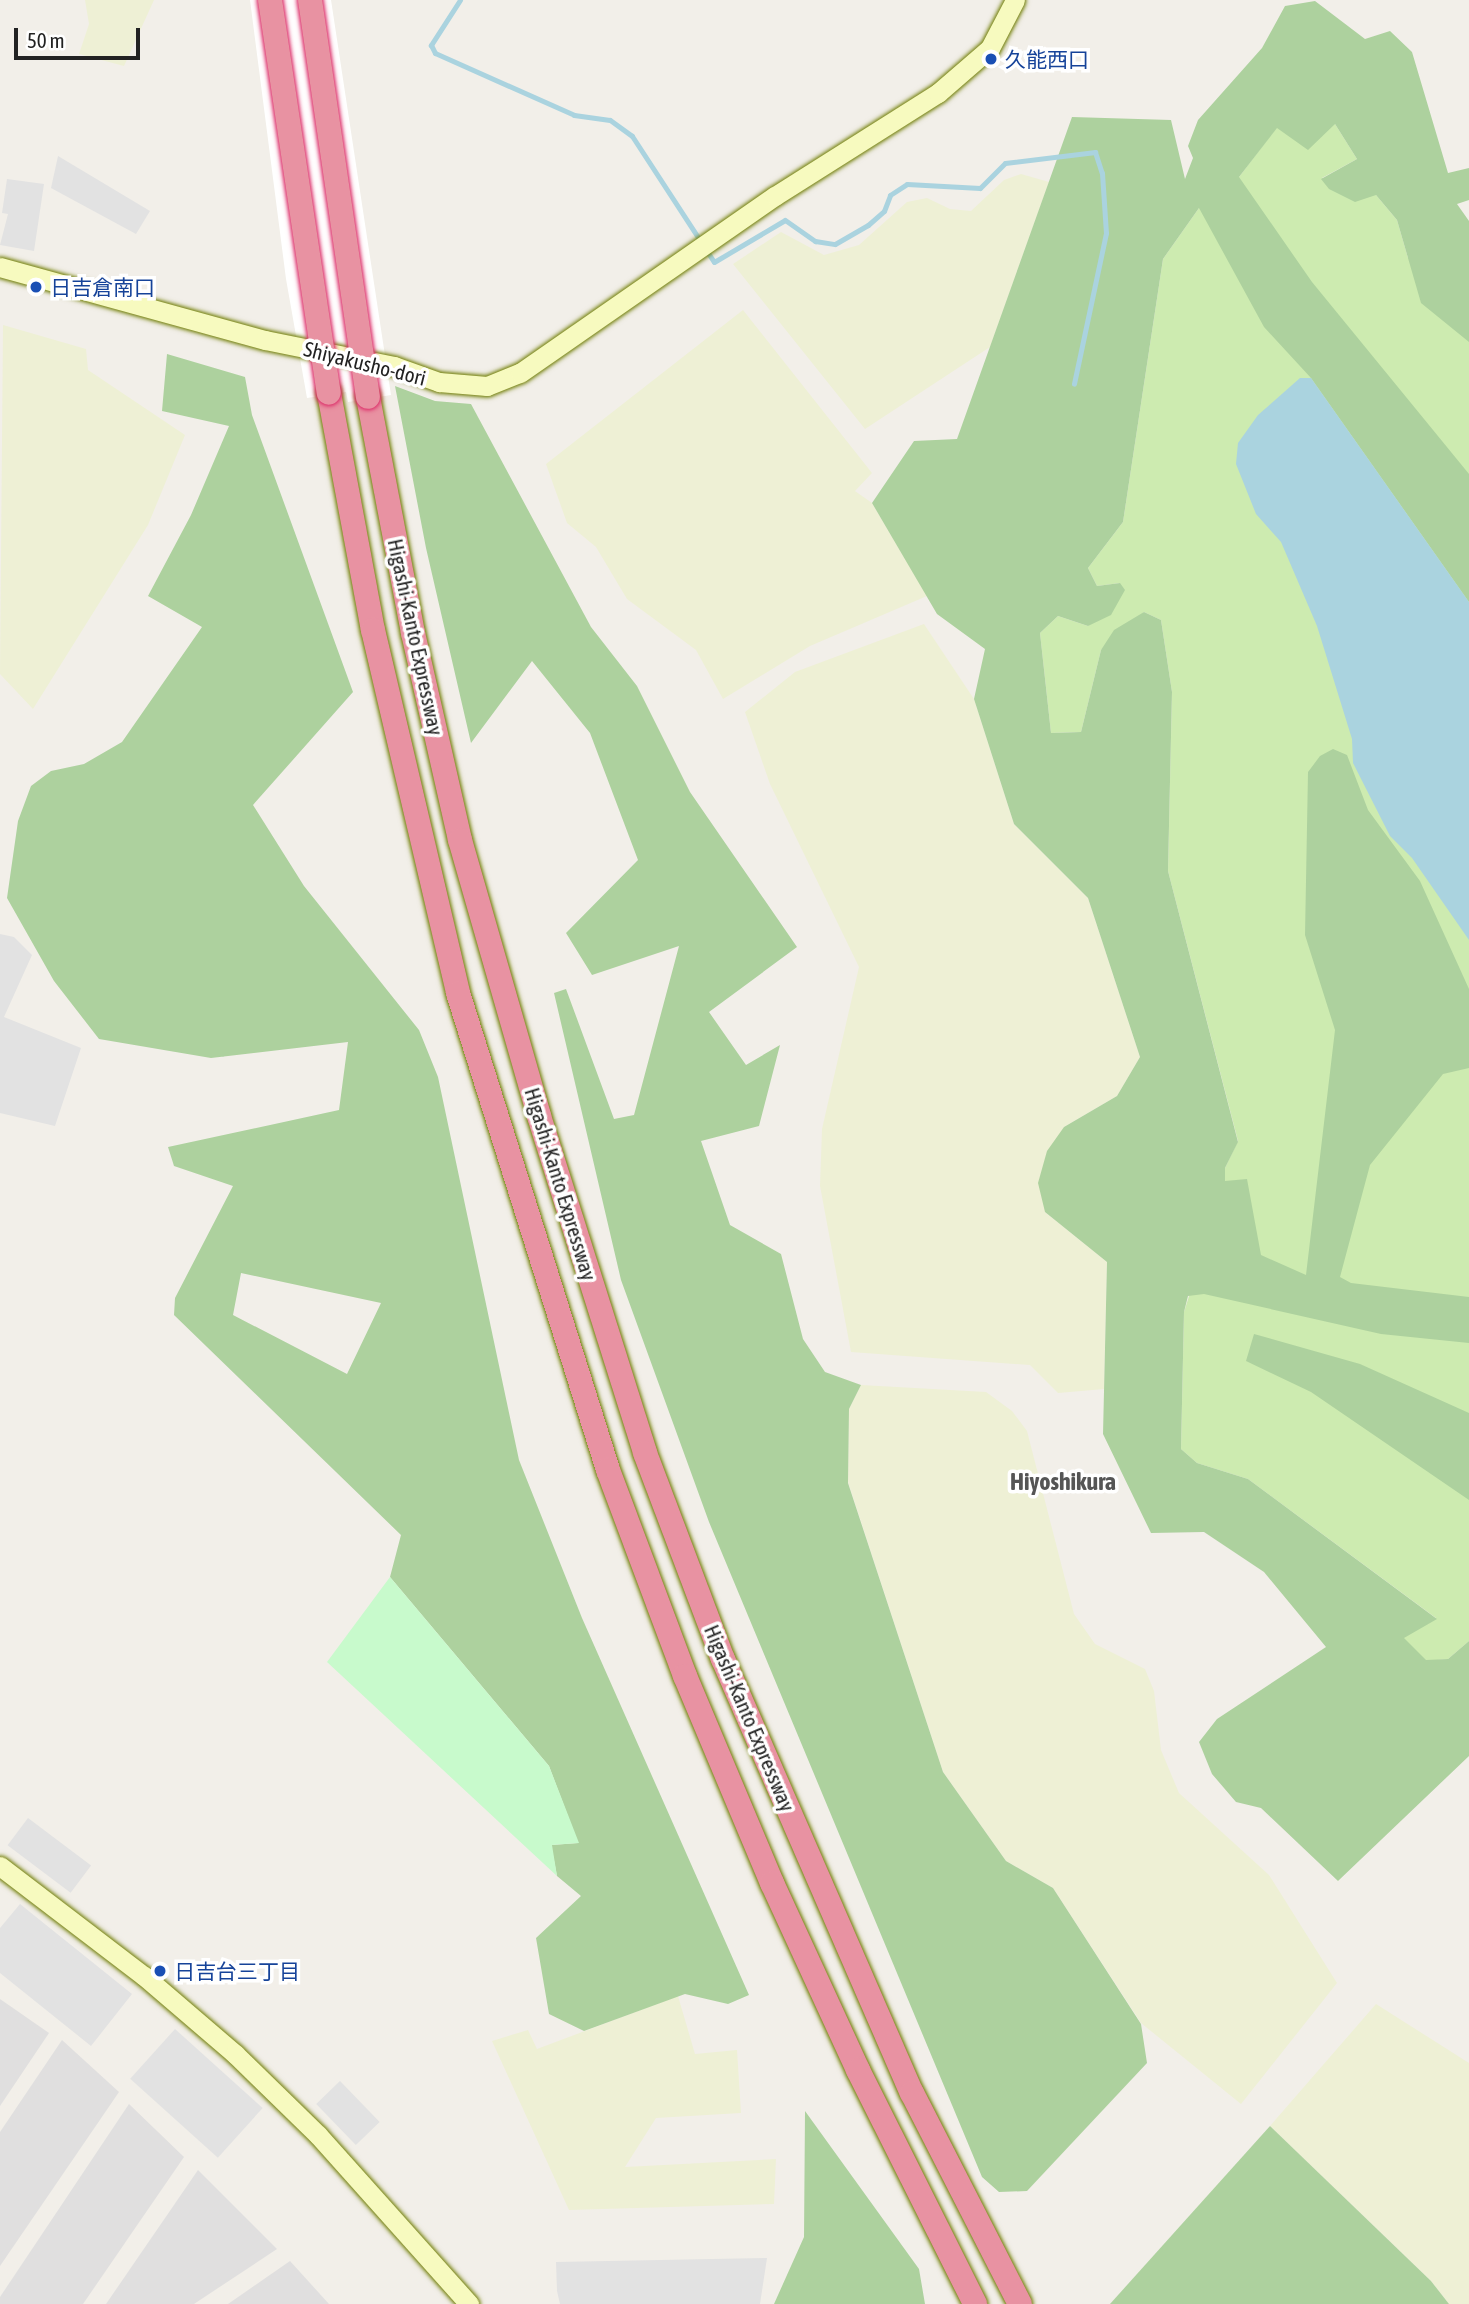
<!DOCTYPE html>
<html>
<head>
<meta charset="utf-8">
<style>
  body { margin:0 }
  #map { position:relative; width:1469px; height:2304px; overflow:hidden; background:#f2efe9; font-family:"Asap Condensed","Noto Sans JP",sans-serif }
  div>[style] { position:absolute }
  [style*='--x'] { left:calc(var(--x)*1px); top:calc(var(--y)*1px); width:calc(var(--w)*1px); rotate:calc(var(--a)*1deg) }
  .residential>* { inset:0; background:#e0dfdf }
  .farmland>* { inset:0; background:#eef0d5 }
  .grass>* { inset:0; background:#cdebb0 }
  .forest>* { inset:0; background:#add19e }
  .park>* { inset:0; background:#c8facc }
  .parking>* { inset:0; background:#e2e2e2; transform-origin:0 0 }
  .water>* { inset:0; background:#aad3df }
  .pier>* { inset:0; background:#fff }
  .stream>* { height:5px; margin:-2.5px; padding:0 2.5px; transform-origin:2.5px; border-radius:2.5px; background:#aad3df }
  .roads { filter:drop-shadow(0 0 2px #707d05) drop-shadow(0 0 2px #707d05) }
  .secondary>* { height:19px; margin:-9.5px; padding:0 9.5px; transform-origin:9.5px; border-radius:9.5px; background:#f7fabf }
  .highway>* { height:24px; margin:-12px; padding:0 12px; transform-origin:12px; border-radius:12px; background:#e892a2 }
  .bridges { filter:drop-shadow(0 0 2px #dc2a67) drop-shadow(0 0 2px #dc2a67) }
  .highway-bridge>* { height:24px; margin:-12px; padding:0 12px; transform-origin:12px; border-radius:12px; background:#e892a2 }
  .dots>* { width:19px; height:19px; translate:-50% -50%; box-sizing:border-box; border:4px solid #fff; border-radius:50% }
  span { translate:-50% -50%; white-space:nowrap; text-align:center; line-height:1.15; -webkit-text-stroke:7px #fff; paint-order:stroke }
  .transit-label { font-size:21px; color:#164399 }
  .left { translate:0 -50%; text-align:left }
  .street-label { font-size:21px; color:#222 }
  .quarter-label { font-size:24px; color:#555; font-weight:700 }
  .scale { position:absolute; left:14px; top:28px; width:126px; height:32px; box-sizing:border-box; border:4px solid #222; border-top:0; padding-left:9px; font-size:21px; line-height:24px; white-space:nowrap; color:#222; -webkit-text-stroke:5px #fff; paint-order:stroke }
</style>
</head>
<body>
<div id="map">
  <div class="residential">
    <i style="clip-path:polygon(0 1999px,49px 2033px,0 2106px)"></i>
    <i style="clip-path:polygon(62px 2040px,119px 2092px,0 2266px,0 2132px)"></i>
    <i style="clip-path:polygon(129px 2104px,184px 2157px,83px 2304px,0 2304px,0 2297px)"></i>
    <i style="clip-path:polygon(198px 2170px,277px 2249px,194px 2304px,106px 2304px)"></i>
    <i style="clip-path:polygon(290px 2261px,329px 2304px,228px 2304px)"></i>
  </div>
  <div class="farmland">
    <i style="clip-path:polygon(85px 0,154px 0,124px 66px,79px 54px,89px 24px)"></i>
    <i style="clip-path:polygon(1021px 174px,1049px 182px,990px 347px,865px 429px,733px 264px,781px 232px,824px 255px,859px 245px,907px 202px,927px 198px,950px 209px,971px 211px,1004px 180px)"></i>
    <i style="clip-path:polygon(743px 310px,872px 473px,855px 491px,872px 503px,927px 596px,810px 646px,723px 699px,696px 650px,627px 599px,596px 547px,567px 523px,546px 464px)"></i>
    <i style="clip-path:polygon(3px 325px,86px 349px,88px 370px,185px 435px,148px 525px,33px 709px,0 674px)"></i>
    <i style="clip-path:polygon(924px 624px,974px 699px,1014px 824px,1088px 898px,1140px 1057px,1117px 1096px,1064px 1127px,1045px 1212px,1107px 1262px,1104px 1389px,1058px 1393px,1030px 1365px,851px 1352px,820px 1186px,822px 1129px,859px 967px,770px 784px,745px 712px,795px 672px)"></i>
    <i style="clip-path:polygon(861px 1385px,986px 1392px,1012px 1411px,1027px 1431px,1074px 1614px,1095px 1644px,1145px 1669px,1154px 1691px,1161px 1750px,1179px 1793px,1269px 1875px,1337px 1983px,1241px 2104px,1141px 2023px,1053px 1888px,1006px 1861px,943px 1772px,848px 1482px,849px 1409px)"></i>
    <i style="clip-path:polygon(678px 1996px,695px 2054px,737px 2050px,741px 2113px,656px 2118px,625px 2167px,776px 2159px,774px 2204px,569px 2210px,492px 2041px,528px 2030px,537px 2049px)"></i>
    <i style="clip-path:polygon(1376px 2004px,1469px 2063px,1469px 2304px,1449px 2304px,1431px 2281px,1270px 2126px)"></i>
  </div>
  <div class="grass">
    <i style="clip-path:polygon(1335px 124px,1357px 159px,1322px 178px,1376px 195px,1397px 220px,1408px 258px,1469px 238px,1469px 1641px,1448px 1659px,1426px 1661px,1403px 1638px,1436px 1618px,1248px 1479px,1197px 1463px,1181px 1449px,1184px 1312px,1225px 1182px,1225px 1168px,1238px 1141px,1168px 871px,1172px 692px,1161px 620px,1144px 612px,1101px 650px,1081px 732px,1051px 733px,1040px 633px,1058px 616px,1088px 626px,1120px 583px,1097px 586px,1088px 568px,1123px 522px,1163px 259px,1199px 208px,1239px 177px,1277px 127px)"></i>
  </div>
  <div class="forest">
    <i style="clip-path:polygon(1315px 1px,1365px 39px,1390px 31px,1412px 52px,1448px 173px,1469px 168px,1469px 200px,1457px 204px,1469px 221px,1469px 342px,1421px 303px,1397px 220px,1376px 195px,1355px 202px,1329px 189px,1321px 179px,1357px 159px,1335px 124px,1308px 150px,1277px 128px,1239px 177px,1312px 282px,1469px 474px,1469px 602px,1311px 378px,1264px 327px,1199px 208px,1163px 259px,1123px 522px,1088px 568px,1097px 586px,1120px 583px,1125px 590px,1111px 615px,1088px 626px,1058px 616px,1040px 633px,1051px 733px,1081px 732px,1101px 650px,1114px 630px,1144px 612px,1161px 620px,1172px 692px,1168px 871px,1238px 1142px,1225px 1168px,1225px 1181px,1247px 1179px,1261px 1255px,1306px 1275px,1335px 1030px,1305px 935px,1308px 772px,1320px 756px,1333px 749px,1347px 755px,1368px 810px,1420px 881px,1469px 989px,1469px 1068px,1443px 1074px,1370px 1165px,1340px 1277px,1351px 1283px,1469px 1297px,1469px 1343px,1381px 1334px,1204px 1294px,1188px 1296px,1184px 1312px,1181px 1449px,1197px 1463px,1248px 1479px,1437px 1619px,1404px 1638px,1426px 1660px,1448px 1659px,1469px 1641px,1469px 1756px,1338px 1881px,1261px 1808px,1236px 1802px,1212px 1774px,1199px 1742px,1217px 1719px,1326px 1647px,1264px 1572px,1204px 1532px,1151px 1533px,1103px 1434px,1107px 1262px,1045px 1212px,1038px 1183px,1047px 1151px,1064px 1127px,1117px 1096px,1140px 1057px,1088px 898px,1014px 824px,974px 699px,985px 649px,937px 614px,872px 503px,914px 441px,957px 439px,1072px 117px,1171px 120px,1185px 179px,1193px 158px,1188px 146px,1198px 120px,1262px 48px,1285px 6px)"></i>
    <i style="clip-path:polygon(evenodd,167px 354px,245px 377px,252px 415px,353px 692px,253px 805px,304px 886px,419px 1030px,438px 1077px,519px 1460px,582px 1618px,749px 1995px,728px 2004px,685px 1994px,584px 2031px,549px 2014px,536px 1938px,581px 1896px,557px 1876px,551px 1845px,578px 1843px,549px 1766px,390px 1577px,401px 1535px,174px 1315px,175px 1298px,233px 1186px,174px 1166px,168px 1147px,339px 1110px,348px 1042px,211px 1058px,99px 1039px,54px 981px,7px 898px,18px 821px,31px 786px,51px 771px,84px 764px,122px 742px,202px 627px,148px 596px,191px 515px,229px 426px,162px 411px,167px 354px,241px 1273px,381px 1303px,347px 1374px,233px 1315px,241px 1273px)"></i>
    <i style="clip-path:polygon(395px 386px,435px 401px,471px 404px,591px 627px,637px 686px,690px 792px,797px 947px,709px 1012px,746px 1065px,780px 1045px,759px 1126px,701px 1141px,730px 1225px,781px 1254px,803px 1339px,825px 1372px,861px 1385px,849px 1409px,848px 1483px,943px 1772px,1006px 1861px,1053px 1888px,1141px 2024px,1147px 2063px,1027px 2191px,999px 2192px,982px 2177px,709px 1522px,621px 1280px,554px 993px,566px 989px,614px 1119px,634px 1115px,679px 946px,592px 975px,566px 933px,638px 860px,590px 733px,532px 661px,471px 743px,426px 548px)"></i>
    <i style="clip-path:polygon(1254px 1334px,1360px 1364px,1469px 1413px,1469px 1500px,1311px 1392px,1246px 1361px)"></i>
    <i style="clip-path:polygon(805px 2111px,919px 2269px,925px 2304px,774px 2304px,804px 2237px)"></i>
    <i style="clip-path:polygon(1270px 2126px,1431px 2281px,1449px 2304px,1110px 2304px)"></i>
  </div>
  <div class="park">
    <i style="clip-path:polygon(390px 1577px,549px 1766px,579px 1843px,552px 1845px,557px 1876px,327px 1662px)"></i>
  </div>
  <div class="parking">
    <i style="clip-path:polygon(58px 156px,150px 211px,136px 234px,51px 188px)"></i>
    <i style="clip-path:polygon(7px 179px,44px 184px,34px 251px,0 245px,8px 214px,2px 213px)"></i>
    <i style="clip-path:polygon(0 934px,14px 937px,32px 955px,4px 1017px,81px 1048px,55px 1126px,0 1113px)"></i>
    <i style="left:28px;top:1818px;width:79px;height:34px;rotate:37deg"></i>
    <i style="clip-path:polygon(20px 1904px,132px 1994px,91px 2046px,0 1973px,0 1928px)"></i>
    <i style="left:175px;top:2029px;width:118px;height:67px;rotate:42deg"></i>
    <i style="left:340px;top:2081px;width:57px;height:33px;rotate:46deg"></i>
    <i style="clip-path:polygon(767px 2258px,760px 2304px,560px 2304px,557px 2291px,556px 2262px)"></i>
  </div>
  <div class="water">
    <i style="clip-path:polygon(1300px 378px,1311px 378px,1469px 602px,1469px 940px,1412px 858px,1390px 836px,1353px 763px,1352px 739px,1317px 626px,1281px 542px,1256px 514px,1236px 464px,1238px 443px,1258px 415px)"></i>
  </div>
  <div class="pier">
    <i style="clip-path:polygon(250px 0,331px 0,391px 395px,348px 402px,346px 392px,307px 398px,286px 279px)"></i>
  </div>
  <div class="stream">
    <i style="--x:460;--y:0;--w:54;--a:122.8"></i>
    <i style="--x:431;--y:45;--w:9;--a:63"></i>
    <i style="--x:435;--y:53;--w:152;--a:24"></i>
    <i style="--x:574;--y:115;--w:36;--a:8"></i>
    <i style="--x:610;--y:120;--w:27;--a:36"></i>
    <i style="--x:632;--y:136;--w:126;--a:56.9"></i>
    <i style="--x:706;--y:250;--w:14;--a:56"></i>
    <i style="--x:714;--y:262;--w:82;--a:-30.6"></i>
    <i style="--x:785;--y:220;--w:37;--a:35"></i>
    <i style="--x:815;--y:241;--w:20;--a:9"></i>
    <i style="--x:835;--y:244;--w:38;--a:-30"></i>
    <i style="--x:868;--y:225;--w:21;--a:-41"></i>
    <i style="--x:884;--y:211;--w:17;--a:-69"></i>
    <i style="--x:890;--y:195;--w:20;--a:-33"></i>
    <i style="--x:907;--y:184;--w:73;--a:3.1"></i>
    <i style="--x:980;--y:188;--w:35;--a:-45"></i>
    <i style="--x:1005;--y:163;--w:91;--a:-7"></i>
    <i style="--x:1095;--y:152;--w:22;--a:72"></i>
    <i style="--x:1102;--y:173;--w:60;--a:86.2"></i>
    <i style="--x:1106;--y:233;--w:154;--a:102"></i>
  </div>
  <div class="roads">
    <div class="secondary">
      <i style="--x:0;--y:267;--w:275;--a:15.4"></i>
      <i style="--x:265;--y:340;--w:132;--a:11.4"></i>
      <i style="--x:394;--y:366;--w:48;--a:19.6"></i>
      <i style="--x:439;--y:382;--w:48;--a:4.8"></i>
      <i style="--x:487;--y:386;--w:35;--a:-22"></i>
      <i style="--x:520;--y:373;--w:310;--a:-34.8"></i>
      <i style="--x:775;--y:196;--w:193;--a:-32.3"></i>
      <i style="--x:938;--y:93;--w:69;--a:-40.9"></i>
      <i style="--x:990;--y:48;--w:54;--a:-62.5"></i>
      <i style="--x:0;--y:1866;--w:181;--a:37.4"></i>
      <i style="--x:144;--y:1976;--w:120;--a:40.6"></i>
      <i style="--x:235;--y:2054;--w:116;--a:44.3"></i>
      <i style="--x:318;--y:2135;--w:227;--a:48.2"></i>
    </div>
    <div class="highway">
      <i style="--x:329;--y:393;--w:241;--a:79.5"></i>
      <i style="--x:373;--y:630;--w:373;--a:76.8"></i>
      <i style="--x:458;--y:993;--w:500;--a:72.54"></i>
      <i style="--x:608;--y:1470;--w:220;--a:69.5"></i>
      <i style="--x:685;--y:1676;--w:225;--a:67.2"></i>
      <i style="--x:772;--y:1883;--w:206;--a:65.3"></i>
      <i style="--x:858;--y:2070;--w:262;--a:63.4"></i>
      <i style="--x:368;--y:397;--w:240;--a:79.2"></i>
      <i style="--x:413;--y:633;--w:212;--a:77.2"></i>
      <i style="--x:460;--y:840;--w:287;--a:74"></i>
      <i style="--x:539;--y:1116;--w:353;--a:72.5"></i>
      <i style="--x:645;--y:1453;--w:220;--a:69.3"></i>
      <i style="--x:723;--y:1659;--w:473;--a:66.5"></i>
      <i style="--x:912;--y:2093;--w:237;--a:62.9"></i>
    </div>
  </div>
  <div class="bridges">
    <div class="highway-bridge">
      <i style="--x:270;--y:0;--w:397;--a:81.5"></i>
      <i style="--x:310;--y:0;--w:401;--a:81.7"></i>
    </div>
  </div>
  <div class="dots">
    <i style="left:991px;top:59px;background:#1a4fb4"></i>
    <i style="left:36px;top:287px;background:#1a4fb4"></i>
    <i style="left:160px;top:1971px;background:#1a4fb4"></i>
  </div>
  <div class="transit-label">
    <span class="left" style="left:1005px;top:59px">久能西口</span>
    <span class="left" style="left:50px;top:287px">日吉倉南口</span>
    <span class="left" style="left:174px;top:1971px">日吉台三丁目</span>
  </div>
  <div class="street-label">
    <span style="left:365px;top:363px;rotate:14deg">Shiyakusho-dori</span>
    <span style="left:416px;top:637px;rotate:78deg">Higashi-Kanto Expressway</span>
    <span style="left:561px;top:1184px;rotate:73deg">Higashi-Kanto Expressway</span>
    <span style="left:750px;top:1718px;rotate:67deg">Higashi-Kanto Expressway</span>
  </div>
  <div class="quarter-label">
    <span style="left:1063px;top:1482px">Hiyoshikura</span>
  </div>
  <div class="scale">50 m</div>
</div>
</body>
</html>
